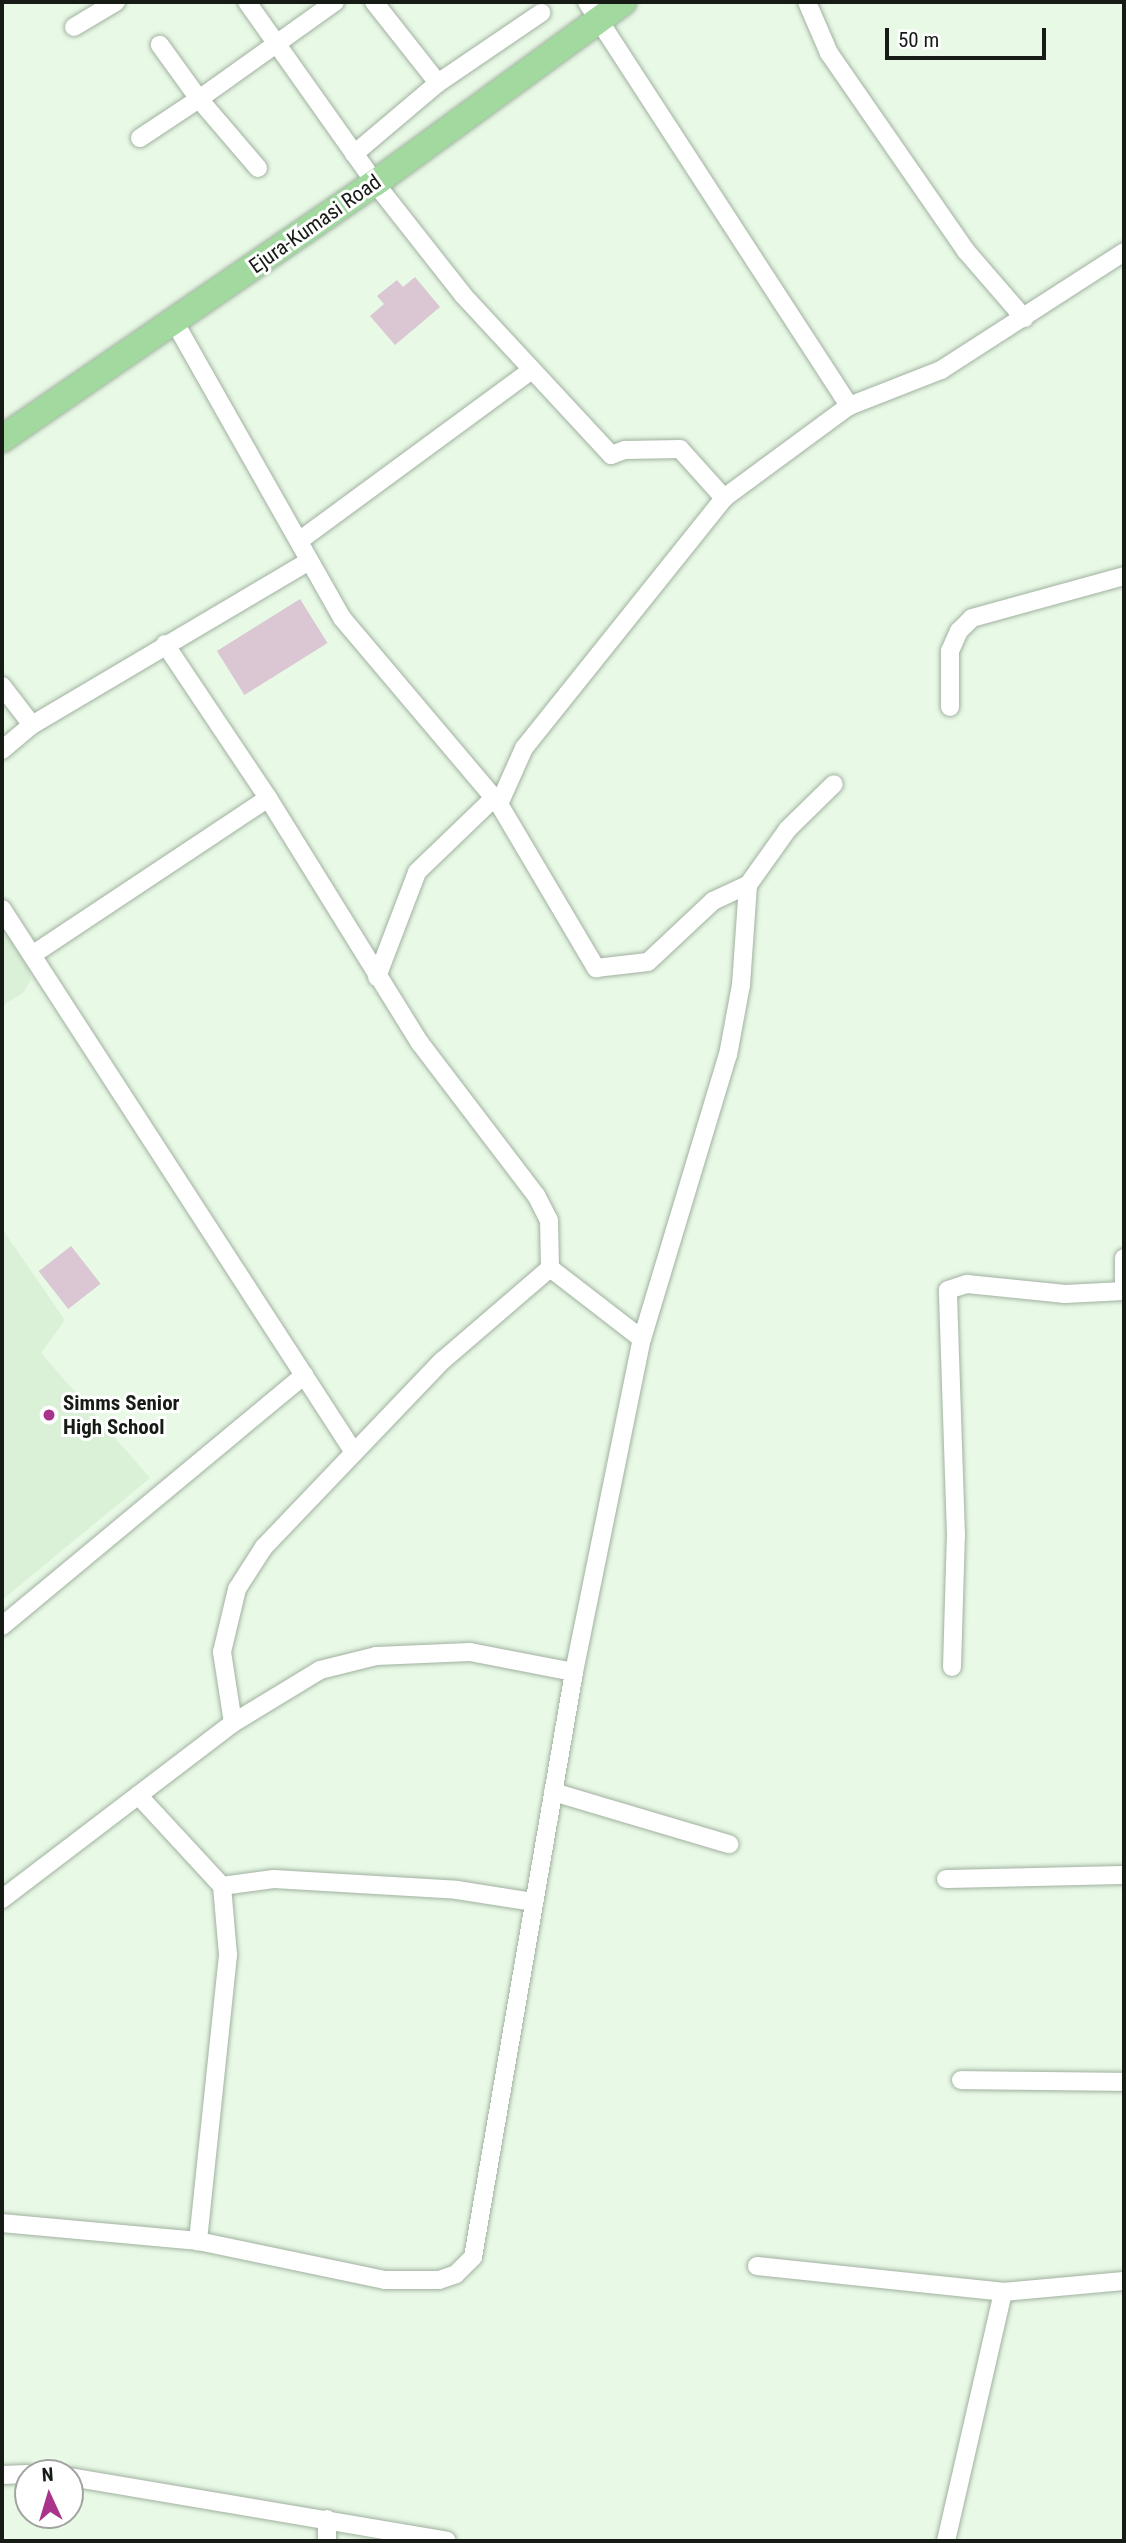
<!DOCTYPE html>
<html>
<head>
<meta charset="utf-8">
<style>
  body { margin:0 }
  #map { position:relative; width:1126px; height:2543px; overflow:hidden; background:#e8f9e6; font-family:"Roboto Condensed",sans-serif }
  div>[style] { position:absolute }
  [style*='--x'] { left:calc(var(--x)*1px); top:calc(var(--y)*1px); width:calc(var(--w)*1px); rotate:calc(var(--a)*1deg) }
  .built>* { inset:0; background:#daf0d7 }
  .building>* { inset:0; background:#dbc6d4; transform-origin:0 0 }
  .roads { filter:drop-shadow(0 0 2px #a1b1a0) drop-shadow(0 0 2px #a1b1a0) }
  .street>* { height:18px; margin:-9px; padding:0 9px; transform-origin:9px; border-radius:9px; background:#fff }
  .primary>* { height:26px; margin:-13px; padding:0 13px; transform-origin:13px; border-radius:13px; background:#a1d99e }
  .dots>* { width:19px; height:19px; translate:-50% -50%; box-sizing:border-box; border:4px solid #fff; border-radius:50% }
  span { translate:-50% -50%; white-space:nowrap; text-align:center; line-height:1.15; -webkit-text-stroke:6px #fff; paint-order:stroke }
  .street-label { font-size:21px; color:#161c15 }
  .poi-label { font-size:21px; color:#161c15; font-weight:700 }
  .left { translate:0 -50%; text-align:left }
  .frame { position:absolute; inset:0; border:4px solid #161c15; pointer-events:none }
  .north { position:absolute; left:14px; top:2459px; width:70px; height:70px; box-sizing:border-box; background:#fff; border:2px solid #a2a4a1; border-radius:50%; rotate:356deg; font-size:19px; font-weight:700; line-height:28px; text-align:center; color:#161c15 }
  .north::after { content:''; display:block; margin:auto; width:24px; height:32px; background:#a9348c; clip-path:polygon(50% 0,100% 100%,50% 72%,0 100%) }
  .scale { position:absolute; left:885px; top:28px; width:161px; height:32px; box-sizing:border-box; border:4px solid #161c15; border-top:0; padding-left:9px; font-size:21px; line-height:24px; white-space:nowrap; color:#161c15; -webkit-text-stroke:5px #fff; paint-order:stroke }
</style>
</head>
<body>
<div id="map">
  <div class="built">
    <i style="clip-path:polygon(2px 927px,28px 964px,31px 979px,24px 992px,2px 1006px)"></i>
    <i style="clip-path:polygon(2px 1229px,65px 1320px,41px 1353px,150px 1478px,2px 1600px)"></i>
  </div>
  <div class="building">
    <i style="clip-path:polygon(415px 277px,440px 307px,395px 345px,370px 316px,384px 304px,377px 296px,397px 280px,403px 287px)"></i>
    <i style="left:300px;top:599px;width:52px;height:98px;rotate:58deg"></i>
    <i style="left:71px;top:1246px;width:48px;height:41px;rotate:52deg"></i>
  </div>
  <div class="roads">
    <div class="street">
      <i style="--x:247;--y:2;--w:222;--a:54.7"></i>
      <i style="--x:375;--y:183;--w:142;--a:51.8"></i>
      <i style="--x:463;--y:295;--w:218;--a:47.2"></i>
      <i style="--x:611;--y:455;--w:15;--a:-20"></i>
      <i style="--x:625;--y:450;--w:55;--a:-1"></i>
      <i style="--x:680;--y:449;--w:66;--a:48.1"></i>
      <i style="--x:587;--y:2;--w:482;--a:57"></i>
      <i style="--x:807;--y:2;--w:56;--a:66.7"></i>
      <i style="--x:829;--y:53;--w:241;--a:55.3"></i>
      <i style="--x:966;--y:251;--w:89;--a:49.1"></i>
      <i style="--x:74;--y:27;--w:49;--a:-30.8"></i>
      <i style="--x:438;--y:83;--w:125;--a:-34.2"></i>
      <i style="--x:140;--y:138;--w:71;--a:-33.5"></i>
      <i style="--x:199;--y:99;--w:67;--a:-125.8"></i>
      <i style="--x:354;--y:154;--w:110;--a:-40.2"></i>
      <i style="--x:438;--y:83;--w:103;--a:-128.3"></i>
      <i style="--x:258;--y:168;--w:91;--a:-130.5"></i>
      <i style="--x:199;--y:99;--w:167;--a:-35.5"></i>
      <i style="--x:174;--y:321;--w:341;--a:60.5"></i>
      <i style="--x:342;--y:618;--w:243;--a:49.8"></i>
      <i style="--x:499;--y:804;--w:191;--a:59.4"></i>
      <i style="--x:596;--y:968;--w:52;--a:-6.6"></i>
      <i style="--x:648;--y:962;--w:89;--a:-43.2"></i>
      <i style="--x:713;--y:901;--w:38;--a:-25"></i>
      <i style="--x:748;--y:885;--w:69;--a:-54.5"></i>
      <i style="--x:788;--y:829;--w:64;--a:-44.4"></i>
      <i style="--x:299;--y:541;--w:289;--a:-36.3"></i>
      <i style="--x:165;--y:644;--w:185;--a:56.2"></i>
      <i style="--x:268;--y:798;--w:288;--a:58.2"></i>
      <i style="--x:420;--y:1043;--w:191;--a:52.7"></i>
      <i style="--x:536;--y:1195;--w:28;--a:63"></i>
      <i style="--x:549;--y:1220;--w:48;--a:88.8"></i>
      <i style="--x:2;--y:686;--w:49;--a:52.4"></i>
      <i style="--x:950;--y:707;--w:56;--a:-90"></i>
      <i style="--x:950;--y:651;--w:22;--a:-66"></i>
      <i style="--x:959;--y:631;--w:18;--a:-45"></i>
      <i style="--x:972;--y:618;--w:158;--a:-15.4"></i>
      <i style="--x:2;--y:750;--w:39;--a:-40"></i>
      <i style="--x:32;--y:725;--w:322;--a:-30.6"></i>
      <i style="--x:499;--y:804;--w:61;--a:-65.9"></i>
      <i style="--x:524;--y:748;--w:320;--a:-51.3"></i>
      <i style="--x:724;--y:498;--w:155;--a:-36.4"></i>
      <i style="--x:849;--y:406;--w:99;--a:-21.4"></i>
      <i style="--x:941;--y:370;--w:218;--a:-32.8"></i>
      <i style="--x:2;--y:909;--w:646;--a:57.07"></i>
      <i style="--x:32;--y:955;--w:283;--a:-33.6"></i>
      <i style="--x:377;--y:977;--w:112;--a:-69.1"></i>
      <i style="--x:417;--y:872;--w:107;--a:-43.9"></i>
      <i style="--x:1124;--y:1258;--w:29;--a:90"></i>
      <i style="--x:2;--y:1626;--w:393;--a:-39.7"></i>
      <i style="--x:952;--y:1667;--w:131;--a:-88.3"></i>
      <i style="--x:956;--y:1536;--w:246;--a:-91.9"></i>
      <i style="--x:948;--y:1290;--w:20;--a:-18"></i>
      <i style="--x:967;--y:1284;--w:99;--a:5.8"></i>
      <i style="--x:1065;--y:1294;--w:59;--a:-2.9"></i>
      <i style="--x:233;--y:1723;--w:72;--a:-98.8"></i>
      <i style="--x:222;--y:1652;--w:65;--a:-76.6"></i>
      <i style="--x:237;--y:1589;--w:50;--a:-57.3"></i>
      <i style="--x:264;--y:1547;--w:257;--a:-46.3"></i>
      <i style="--x:442;--y:1361;--w:143;--a:-40.7"></i>
      <i style="--x:550;--y:1268;--w:116;--a:37.7"></i>
      <i style="--x:553;--y:1792;--w:184;--a:16.5"></i>
      <i style="--x:138;--y:1795;--w:124;--a:47.3"></i>
      <i style="--x:222;--y:1886;--w:69;--a:85"></i>
      <i style="--x:228;--y:1955;--w:288;--a:96"></i>
      <i style="--x:946;--y:1879;--w:178;--a:-1.3"></i>
      <i style="--x:222;--y:1886;--w:52;--a:-7.7"></i>
      <i style="--x:274;--y:1879;--w:183;--a:3.4"></i>
      <i style="--x:457;--y:1890;--w:78;--a:8.9"></i>
      <i style="--x:2;--y:1899;--w:290;--a:-37.3"></i>
      <i style="--x:233;--y:1723;--w:102;--a:-31.3"></i>
      <i style="--x:320;--y:1670;--w:58;--a:-14"></i>
      <i style="--x:376;--y:1656;--w:94;--a:-2.4"></i>
      <i style="--x:470;--y:1652;--w:106;--a:10.9"></i>
      <i style="--x:961;--y:2080;--w:163;--a:0.7"></i>
      <i style="--x:2;--y:2223;--w:197;--a:5.2"></i>
      <i style="--x:198;--y:2241;--w:191;--a:11.8"></i>
      <i style="--x:385;--y:2280;--w:54;--a:0"></i>
      <i style="--x:439;--y:2280;--w:18;--a:-19"></i>
      <i style="--x:456;--y:2274;--w:24;--a:-45"></i>
      <i style="--x:473;--y:2257;--w:594;--a:-80.2"></i>
      <i style="--x:574;--y:1672;--w:340;--a:-78.5"></i>
      <i style="--x:642;--y:1339;--w:297;--a:-73.2"></i>
      <i style="--x:728;--y:1055;--w:71;--a:-79.5"></i>
      <i style="--x:741;--y:985;--w:100;--a:-86"></i>
      <i style="--x:757;--y:2266;--w:247;--a:6"></i>
      <i style="--x:1003;--y:2292;--w:121;--a:-5.2"></i>
      <i style="--x:2;--y:2475;--w:26;--a:-2"></i>
      <i style="--x:70;--y:2477;--w:382;--a:9.6"></i>
      <i style="--x:327;--y:2541;--w:22;--a:-90"></i>
      <i style="--x:946;--y:2541;--w:255;--a:-77.1"></i>
    </div>
    <div class="primary">
      <i style="--x:2;--y:439;--w:452;--a:-34.5"></i>
      <i style="--x:375;--y:183;--w:307;--a:-36.1"></i>
    </div>
  </div>
  <div class="dots">
    <i style="left:49px;top:1415px;background:#a9348c"></i>
  </div>
  <div class="street-label">
    <span style="left:315px;top:224px;rotate:-35deg">Ejura-Kumasi Road</span>
  </div>
  <div class="poi-label">
    <span class="left" style="left:63px;top:1415px">Simms Senior<br>High School</span>
  </div>
  <div class="frame"></div>
  <div class="north">N</div>
  <div class="scale">50 m</div>
</div>
</body>
</html>
